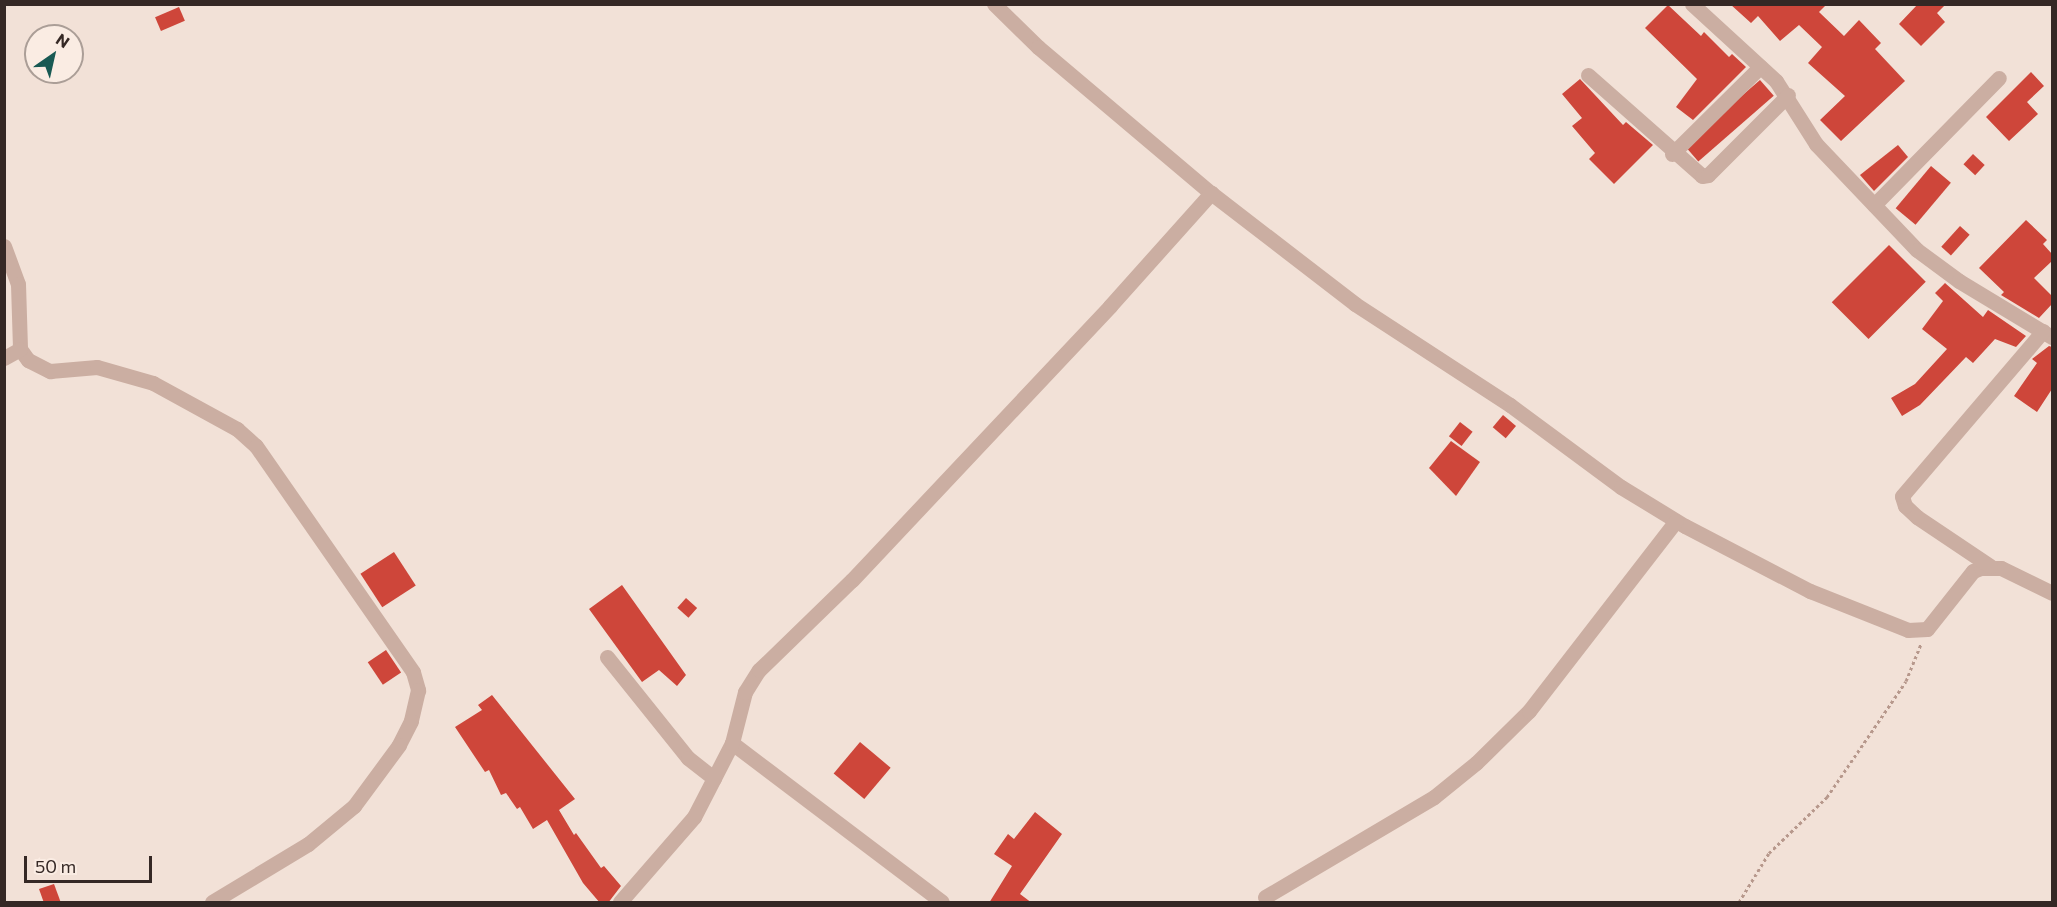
<!DOCTYPE html>
<html>
<head>
<meta charset="utf-8">
<style>
  body { margin:0 }
  #map { position:relative; width:2057px; height:907px; overflow:hidden; background:#f2e1d7; font-family:Commissioner,sans-serif }
  div>[style] { position:absolute }
  [style*='--x'] { left:calc(var(--x)*1px); top:calc(var(--y)*1px); width:calc(var(--w)*1px); rotate:calc(var(--a)*1deg) }
  .building>* { inset:0; background:#ce463a; transform-origin:0 0 }
  .path>* { height:3px; margin-top:-1.5px; transform-origin:0; background:repeating-linear-gradient(90deg,#b7988c 0 3px,transparent 0 6px) }
  .minor>* { height:15px; margin:-7.5px; padding:0 7.5px; transform-origin:7.5px; border-radius:7.5px; background:#cbaea2 }
  span { translate:-50% -50%; white-space:nowrap; text-align:center; line-height:1.15; -webkit-text-stroke:6px #faece3; paint-order:stroke }
  .frame { position:absolute; inset:0; border:6px solid #352825; pointer-events:none }
  .north { position:absolute; left:24px; top:24px; width:60px; height:60px; box-sizing:border-box; background:#faece3; border:2px solid #ab9e97; border-radius:50%; rotate:34deg; font-size:16px; font-weight:700; line-height:24px; text-align:center; color:#352825 }
  .north::after { content:''; display:block; margin:auto; width:21px; height:27px; background:#185953; clip-path:polygon(50% 0,100% 100%,50% 72%,0 100%) }
  .scale { position:absolute; left:24px; top:856px; width:128px; height:27px; box-sizing:border-box; border:3px solid #352825; border-top:0; padding-left:8px; font-size:18px; line-height:21px; white-space:nowrap; color:#352825; -webkit-text-stroke:4px #faece3; paint-order:stroke }
</style>
</head>
<body>
<div id="map">
  <div class="building">
    <i style="clip-path:polygon(1730px 4px,1827px 4px,1819px 12px,1844px 36px,1859px 20px,1881px 43px,1875px 49px,1905px 81px,1841px 141px,1820px 120px,1845px 96px,1808px 63px,1822px 47px,1799px 25px,1780px 41px,1758px 16px,1751px 23px)"></i>
    <i style="clip-path:polygon(1918px 4px,1946px 4px,1937px 13px,1945px 22px,1921px 46px,1899px 24px)"></i>
    <i style="clip-path:polygon(1668px 5px,1701px 36px,1704px 32px,1729px 57px,1732px 54px,1746px 67px,1693px 120px,1676px 107px,1697px 79px,1645px 28px)"></i>
    <i style="left:179px;top:7px;width:15px;height:26px;rotate:67deg"></i>
    <i style="clip-path:polygon(2031px 72px,2044px 86px,2027px 102px,2038px 114px,2009px 141px,1986px 117px)"></i>
    <i style="clip-path:polygon(1580px 79px,1623px 125px,1626px 122px,1653px 145px,1614px 184px,1589px 159px,1595px 153px,1572px 126px,1582px 118px,1562px 94px)"></i>
    <i style="left:1760px;top:80px;width:21px;height:100px;rotate:49deg"></i>
    <i style="clip-path:polygon(1898px 145px,1908px 157px,1874px 191px,1860px 175px)"></i>
    <i style="left:1973px;top:154px;width:16px;height:14px;rotate:43deg"></i>
    <i style="left:1931px;top:166px;width:26px;height:55px;rotate:40deg"></i>
    <i style="clip-path:polygon(2026px 220px,2047px 240px,2043px 244px,2052px 254px,2052px 261px,2034px 278px,2052px 296px,2052px 304px,2039px 318px,2001px 295px,2004px 292px,1979px 268px)"></i>
    <i style="left:1960px;top:226px;width:13px;height:28px;rotate:42deg"></i>
    <i style="left:1889px;top:245px;width:52px;height:81px;rotate:45deg"></i>
    <i style="clip-path:polygon(1945px 283px,1983px 317px,1988px 310px,2026px 336px,2016px 347px,1995px 339px,1973px 363px,1966px 357px,1920px 405px,1902px 416px,1891px 398px,1915px 384px,1947px 349px,1922px 329px,1943px 301px,1935px 293px)"></i>
    <i style="clip-path:polygon(2049px 346px,2052px 347px,2052px 389px,2037px 412px,2014px 396px,2037px 363px,2032px 359px)"></i>
    <i style="left:1503px;top:415px;width:17px;height:16px;rotate:40deg"></i>
    <i style="left:1460px;top:422px;width:16px;height:18px;rotate:38deg"></i>
    <i style="clip-path:polygon(1451px 441px,1480px 462px,1456px 496px,1429px 468px)"></i>
    <i style="left:394px;top:552px;width:40px;height:40px;rotate:57deg"></i>
    <i style="clip-path:polygon(622px 585px,686px 675px,677px 686px,659px 670px,642px 682px,589px 609px)"></i>
    <i style="left:686px;top:598px;width:15px;height:13px;rotate:42deg"></i>
    <i style="left:386px;top:650px;width:27px;height:22px;rotate:56deg"></i>
    <i style="clip-path:polygon(492px 695px,575px 799px,559px 810px,574px 835px,576px 833px,601px 868px,604px 866px,621px 886px,608px 903px,600px 903px,583px 883px,547px 820px,533px 829px,520px 807px,517px 809px,506px 793px,501px 795px,489px 770px,485px 772px,455px 727px,482px 710px,478px 705px)"></i>
    <i style="left:860px;top:742px;width:40px;height:41px;rotate:40deg"></i>
    <i style="clip-path:polygon(1035px 812px,1062px 834px,1020px 894px,1032px 903px,989px 903px,1012px 866px,994px 854px,1008px 834px,1014px 839px)"></i>
    <i style="clip-path:polygon(54px 884px,61px 903px,44px 903px,39px 889px)"></i>
  </div>
  <div class="path">
    <i style="--x:1739;--y:902;--w:57;--a:-58.5"></i>
    <i style="--x:1769;--y:853;--w:81;--a:-44"></i>
    <i style="--x:1827;--y:797;--w:140;--a:-55.7"></i>
    <i style="--x:1906;--y:681;--w:40;--a:-68"></i>
  </div>
  <div class="minor">
    <i style="--x:994;--y:4;--w:62;--a:44.3"></i>
    <i style="--x:1038;--y:47;--w:226;--a:40.2"></i>
    <i style="--x:1211;--y:193;--w:182;--a:37.6"></i>
    <i style="--x:1355;--y:304;--w:185;--a:33.1"></i>
    <i style="--x:1510;--y:405;--w:138;--a:36.5"></i>
    <i style="--x:1621;--y:487;--w:75;--a:31.4"></i>
    <i style="--x:1685;--y:526;--w:141;--a:27.5"></i>
    <i style="--x:1810;--y:591;--w:105;--a:21.7"></i>
    <i style="--x:1908;--y:630;--w:19;--a:-3"></i>
    <i style="--x:1927;--y:629;--w:74;--a:-51.6"></i>
    <i style="--x:1973;--y:571;--w:9;--a:-21"></i>
    <i style="--x:1981;--y:568;--w:20;--a:0"></i>
    <i style="--x:2001;--y:568;--w:57;--a:26.1"></i>
    <i style="--x:1692;--y:4;--w:114;--a:42.5"></i>
    <i style="--x:1776;--y:81;--w:75;--a:57.6"></i>
    <i style="--x:1816;--y:144;--w:146;--a:46.4"></i>
    <i style="--x:1917;--y:250;--w:52;--a:36.4"></i>
    <i style="--x:1959;--y:281;--w:109;--a:31.1"></i>
    <i style="--x:1588;--y:75;--w:152;--a:41.5"></i>
    <i style="--x:1702;--y:176;--w:6;--a:-9"></i>
    <i style="--x:1708;--y:175;--w:113;--a:-45"></i>
    <i style="--x:1672;--y:154;--w:124;--a:-44.7"></i>
    <i style="--x:1874;--y:205;--w:178;--a:-45.5"></i>
    <i style="--x:4;--y:246;--w:40;--a:69.8"></i>
    <i style="--x:18;--y:284;--w:65;--a:88.2"></i>
    <i style="--x:20;--y:349;--w:14;--a:54"></i>
    <i style="--x:28;--y:360;--w:25;--a:27"></i>
    <i style="--x:50;--y:371;--w:47;--a:-4.9"></i>
    <i style="--x:97;--y:367;--w:58;--a:15.9"></i>
    <i style="--x:153;--y:383;--w:96;--a:28.7"></i>
    <i style="--x:237;--y:429;--w:25;--a:42"></i>
    <i style="--x:256;--y:446;--w:275;--a:55.2"></i>
    <i style="--x:413;--y:672;--w:19;--a:74"></i>
    <i style="--x:418;--y:690;--w:32;--a:103"></i>
    <i style="--x:411;--y:721;--w:27;--a:117"></i>
    <i style="--x:399;--y:745;--w:76;--a:126.4"></i>
    <i style="--x:354;--y:806;--w:60;--a:140.4"></i>
    <i style="--x:308;--y:844;--w:112;--a:148.9"></i>
    <i style="--x:4;--y:358;--w:18;--a:-29"></i>
    <i style="--x:1990;--y:566;--w:88;--a:-146.1"></i>
    <i style="--x:1917;--y:517;--w:16;--a:-137"></i>
    <i style="--x:1905;--y:506;--w:10;--a:-107"></i>
    <i style="--x:1902;--y:496;--w:217;--a:-49.5"></i>
    <i style="--x:607;--y:657;--w:129;--a:51.3"></i>
    <i style="--x:688;--y:758;--w:33;--a:38"></i>
    <i style="--x:732;--y:743;--w:263;--a:37.1"></i>
    <i style="--x:1265;--y:897;--w:196;--a:-30.6"></i>
    <i style="--x:1434;--y:797;--w:54;--a:-39"></i>
    <i style="--x:1476;--y:763;--w:74;--a:-44.5"></i>
    <i style="--x:1529;--y:711;--w:240;--a:-52.3"></i>
    <i style="--x:620;--y:902;--w:113;--a:-49"></i>
    <i style="--x:694;--y:817;--w:83;--a:-62.8"></i>
    <i style="--x:732;--y:743;--w:53;--a:-75.7"></i>
    <i style="--x:745;--y:692;--w:26;--a:-58"></i>
    <i style="--x:759;--y:670;--w:129;--a:-44.1"></i>
    <i style="--x:852;--y:580;--w:376;--a:-46.7"></i>
    <i style="--x:1110;--y:306;--w:152;--a:-48.2"></i>
  </div>
  <div class="frame"></div>
  <div class="north">N</div>
  <div class="scale">50 m</div>
</div>
</body>
</html>
